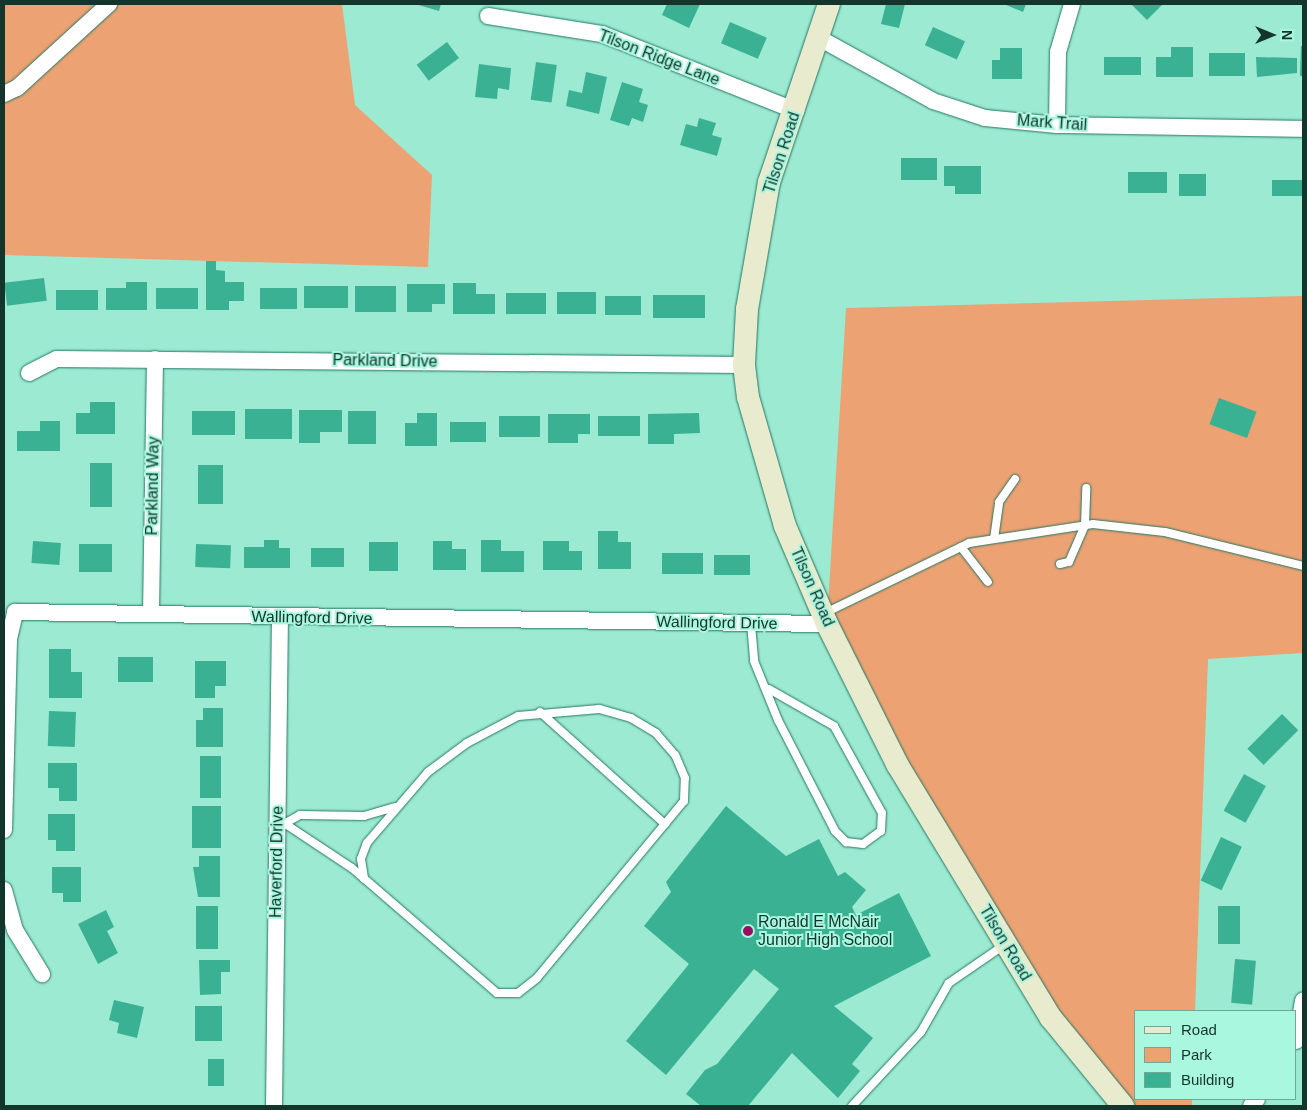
<!DOCTYPE html>
<html>
<head>
<meta charset="utf-8">
<style>
  body { margin:0 }
  #map { position:relative; width:1307px; height:1110px; overflow:hidden; background:#9cead2; font-family:Helvetica,sans-serif }
  div>[style] { position:absolute }
  [style*='--x'] { left:calc(var(--x)*1px); top:calc(var(--y)*1px); width:calc(var(--w)*1px); rotate:calc(var(--a)*1deg) }
  .green>* { inset:0; background:#eca273 }
  .building>* { inset:0; background:#3bb194; transform-origin:0 0 }
  .roads { filter:drop-shadow(0 0 1px #267763) drop-shadow(0 0 1px #267763) }
  .lane>* { height:8px; margin:-4px; padding:0 4px; transform-origin:4px; border-radius:4px; background:#fff }
  .street>* { height:16px; margin:-8px; padding:0 8px; transform-origin:8px; border-radius:8px; background:#fff }
  .secondary>* { height:22px; margin:-11px; padding:0 11px; transform-origin:11px; border-radius:11px; background:#e8ebce }
  .dots>* { width:14px; height:14px; translate:-50% -50%; box-sizing:border-box; border:2px solid #a9f7df; border-radius:50% }
  span { translate:-50% -50%; white-space:nowrap; text-align:center; line-height:1.15; -webkit-text-stroke:4px #a9f7df; paint-order:stroke }
  .street-label { font-size:16px; color:#14352c }
  .poi-label { font-size:16px; color:#14352c }
  .left { translate:0 -50%; text-align:left }
  .frame { position:absolute; inset:0; border:5px solid #14352c; pointer-events:none }
  .legend { position:absolute; left:1134px; top:1010px; width:162px; height:90px; box-sizing:border-box; background:#a9f7df; border:1px solid #6da997; margin:0; padding:6px 9px; list-style:none; font-size:15px; color:#14352c }
  .legend li { display:flex; align-items:center; gap:10px; height:25px }
  .legend b { width:25px; border:1px solid #6da997 }
  .north { position:absolute; left:1247px; top:10px; width:50px; height:50px; -webkit-text-stroke:4px #a9f7df; paint-order:stroke; rotate:90deg; font-size:14px; font-weight:700; line-height:20px; text-align:center; color:#14352c }
  .north::after { content:''; display:block; margin:auto; width:18px; height:22px; background:#14352c; clip-path:polygon(50% 0,100% 100%,50% 72%,0 100%) }
</style>
</head>
<body>
<div id="map">
  <div class="green">
    <i style="clip-path:polygon(4px 4px,342px 4px,355px 105px,432px 175px,428px 267px,4px 255px)"></i>
    <i style="clip-path:polygon(1303px 296px,1303px 653px,1208px 659px,1195px 1011px,1136px 1011px,1136px 1099px,1192px 1099px,1192px 1106px,1131px 1106px,961px 890px,827px 622px,846px 308px)"></i>
  </div>
  <div class="building">
    <i style="clip-path:polygon(415px 4px,441px 4px,439px 11px)"></i>
    <i style="clip-path:polygon(667px 4px,700px 4px,689px 28px,662px 15px)"></i>
    <i style="clip-path:polygon(886px 4px,905px 4px,899px 28px,881px 24px)"></i>
    <i style="clip-path:polygon(1004px 4px,1026px 4px,1023px 12px)"></i>
    <i style="clip-path:polygon(1131px 4px,1163px 4px,1147px 20px)"></i>
    <i style="left:730px;top:22px;width:40px;height:23px;rotate:23deg"></i>
    <i style="left:933px;top:27px;width:35px;height:20px;rotate:24deg"></i>
    <i style="left:447px;top:42px;width:20px;height:38px;rotate:53deg"></i>
    <i style="clip-path:polygon(1301px 46px,1303px 46px,1303px 76px,1300px 76px)"></i>
    <i style="clip-path:polygon(1171px 47px,1193px 47px,1193px 77px,1156px 77px,1156px 57px,1171px 57px)"></i>
    <i style="clip-path:polygon(1000px 48px,1022px 48px,1022px 79px,992px 79px,992px 60px,1000px 60px)"></i>
    <i style="left:1209px;top:53px;width:36px;height:23px"></i>
    <i style="left:1104px;top:57px;width:37px;height:18px"></i>
    <i style="clip-path:polygon(1256px 57px,1297px 58px,1297px 73px,1257px 77px)"></i>
    <i style="left:536px;top:62px;width:21px;height:38px;rotate:8deg"></i>
    <i style="clip-path:polygon(479px 64px,511px 68px,509px 90px,498px 88px,497px 99px,475px 97px)"></i>
    <i style="clip-path:polygon(586px 72px,607px 77px,599px 114px,566px 106px,569px 90px,582px 93px)"></i>
    <i style="clip-path:polygon(622px 82px,643px 89px,639px 102px,648px 105px,643px 122px,632px 118px,629px 126px,610px 120px)"></i>
    <i style="clip-path:polygon(699px 118px,716px 123px,712px 135px,722px 138px,717px 156px,680px 145px,686px 124px,697px 127px)"></i>
    <i style="left:901px;top:158px;width:36px;height:22px"></i>
    <i style="clip-path:polygon(944px 166px,981px 166px,981px 194px,955px 194px,955px 186px,944px 186px)"></i>
    <i style="left:1128px;top:172px;width:39px;height:21px"></i>
    <i style="left:1179px;top:174px;width:27px;height:22px"></i>
    <i style="left:1272px;top:180px;width:31px;height:16px"></i>
    <i style="clip-path:polygon(206px 261px,216px 261px,216px 270px,225px 271px,225px 282px,244px 282px,244px 301px,229px 301px,229px 310px,206px 310px)"></i>
    <i style="left:44px;top:278px;width:23px;height:40px;rotate:83deg"></i>
    <i style="clip-path:polygon(126px 282px,147px 282px,147px 310px,106px 310px,106px 288px,126px 288px)"></i>
    <i style="clip-path:polygon(453px 283px,476px 283px,476px 294px,495px 294px,495px 314px,453px 314px)"></i>
    <i style="clip-path:polygon(407px 284px,445px 284px,445px 304px,432px 304px,432px 312px,407px 312px)"></i>
    <i style="left:304px;top:286px;width:44px;height:22px"></i>
    <i style="left:355px;top:286px;width:41px;height:26px"></i>
    <i style="left:156px;top:288px;width:42px;height:21px"></i>
    <i style="left:260px;top:288px;width:37px;height:21px"></i>
    <i style="left:56px;top:290px;width:42px;height:20px"></i>
    <i style="left:557px;top:292px;width:39px;height:22px"></i>
    <i style="left:506px;top:293px;width:40px;height:21px"></i>
    <i style="left:653px;top:295px;width:52px;height:23px"></i>
    <i style="left:605px;top:296px;width:36px;height:19px"></i>
    <i style="left:1219px;top:398px;width:40px;height:28px;rotate:20deg"></i>
    <i style="clip-path:polygon(90px 402px,115px 402px,115px 434px,76px 434px,76px 413px,90px 413px)"></i>
    <i style="left:245px;top:409px;width:47px;height:30px"></i>
    <i style="clip-path:polygon(299px 410px,342px 410px,342px 432px,320px 432px,320px 443px,299px 443px)"></i>
    <i style="left:192px;top:411px;width:43px;height:24px"></i>
    <i style="left:348px;top:411px;width:28px;height:33px"></i>
    <i style="clip-path:polygon(417px 413px,437px 413px,437px 446px,405px 446px,405px 423px,417px 423px)"></i>
    <i style="clip-path:polygon(699px 413px,700px 433px,674px 434px,674px 444px,648px 444px,648px 414px)"></i>
    <i style="clip-path:polygon(548px 414px,590px 414px,590px 434px,578px 434px,578px 443px,548px 443px)"></i>
    <i style="left:499px;top:416px;width:41px;height:21px"></i>
    <i style="left:598px;top:416px;width:42px;height:20px"></i>
    <i style="clip-path:polygon(40px 421px,60px 421px,60px 451px,17px 451px,17px 431px,40px 431px)"></i>
    <i style="left:450px;top:422px;width:36px;height:20px"></i>
    <i style="left:90px;top:463px;width:22px;height:44px"></i>
    <i style="left:198px;top:465px;width:25px;height:39px"></i>
    <i style="clip-path:polygon(598px 531px,618px 531px,618px 542px,631px 542px,631px 569px,598px 569px)"></i>
    <i style="clip-path:polygon(264px 540px,279px 540px,279px 548px,290px 548px,290px 568px,244px 568px,244px 547px,264px 547px)"></i>
    <i style="clip-path:polygon(481px 540px,501px 540px,501px 551px,524px 551px,524px 572px,481px 572px)"></i>
    <i style="left:33px;top:541px;width:28px;height:22px;rotate:4deg"></i>
    <i style="clip-path:polygon(433px 541px,452px 541px,452px 549px,466px 549px,466px 570px,433px 570px)"></i>
    <i style="clip-path:polygon(543px 541px,569px 541px,569px 551px,582px 551px,582px 570px,543px 570px)"></i>
    <i style="left:369px;top:542px;width:29px;height:29px"></i>
    <i style="left:79px;top:544px;width:33px;height:28px"></i>
    <i style="left:196px;top:544px;width:35px;height:23px;rotate:2deg"></i>
    <i style="left:311px;top:548px;width:33px;height:19px"></i>
    <i style="left:662px;top:553px;width:41px;height:21px"></i>
    <i style="left:714px;top:555px;width:36px;height:20px"></i>
    <i style="clip-path:polygon(49px 649px,71px 649px,71px 672px,82px 672px,82px 698px,49px 698px)"></i>
    <i style="left:118px;top:657px;width:35px;height:25px"></i>
    <i style="clip-path:polygon(195px 661px,226px 661px,226px 686px,215px 686px,215px 698px,195px 698px)"></i>
    <i style="clip-path:polygon(203px 708px,223px 708px,223px 747px,196px 747px,196px 720px,203px 720px)"></i>
    <i style="left:49px;top:711px;width:27px;height:35px;rotate:2deg"></i>
    <i style="left:1282px;top:714px;width:23px;height:49px;rotate:45deg"></i>
    <i style="left:200px;top:756px;width:21px;height:42px"></i>
    <i style="clip-path:polygon(48px 763px,77px 763px,77px 801px,59px 801px,59px 788px,48px 788px)"></i>
    <i style="left:1244px;top:774px;width:25px;height:42px;rotate:29deg"></i>
    <i style="left:192px;top:806px;width:29px;height:42px"></i>
    <i style="clip-path:polygon(726px 806px,786px 856px,819px 839px,838px 876px,845px 872px,866px 890px,852px 907px,856px 915px,899px 893px,931px 956px,834px 1006px,873px 1038px,852px 1064px,860px 1071px,838px 1098px,792px 1053px,748px 1106px,701px 1106px,686px 1094px,705px 1070px,717px 1064px,779px 989px,754px 969px,666px 1075px,626px 1041px,689px 964px,644px 926px,671px 892px,666px 882px)"></i>
    <i style="clip-path:polygon(48px 814px,75px 814px,75px 851px,56px 851px,56px 840px,48px 840px)"></i>
    <i style="left:1221px;top:837px;width:23px;height:48px;rotate:25deg"></i>
    <i style="clip-path:polygon(199px 856px,220px 856px,220px 897px,198px 897px,193px 867px,199px 867px)"></i>
    <i style="clip-path:polygon(52px 867px,81px 867px,81px 902px,63px 902px,63px 893px,52px 893px)"></i>
    <i style="left:196px;top:906px;width:22px;height:43px"></i>
    <i style="left:1218px;top:906px;width:22px;height:38px"></i>
    <i style="clip-path:polygon(106px 910px,114px 927px,107px 931px,118px 953px,98px 964px,78px 924px)"></i>
    <i style="left:1235px;top:959px;width:21px;height:44px;rotate:5deg"></i>
    <i style="clip-path:polygon(199px 960px,230px 960px,230px 972px,221px 972px,221px 994px,200px 995px)"></i>
    <i style="clip-path:polygon(114px 1000px,144px 1007px,137px 1038px,117px 1033px,119px 1023px,109px 1020px)"></i>
    <i style="left:195px;top:1006px;width:27px;height:35px"></i>
    <i style="left:208px;top:1059px;width:16px;height:27px"></i>
  </div>
  <div class="roads">
    <div class="lane">
      <i style="--x:994;--y:539;--w:37;--a:-82"></i>
      <i style="--x:999;--y:502;--w:28;--a:-55"></i>
      <i style="--x:961;--y:547;--w:44;--a:52.4"></i>
      <i style="--x:1060;--y:564;--w:9;--a:-13"></i>
      <i style="--x:1069;--y:562;--w:40;--a:-66.6"></i>
      <i style="--x:1085;--y:525;--w:37;--a:-88"></i>
      <i style="--x:825;--y:613;--w:160;--a:-25.9"></i>
      <i style="--x:969;--y:543;--w:125;--a:-8.7"></i>
      <i style="--x:1093;--y:524;--w:72;--a:6.3"></i>
      <i style="--x:1165;--y:532;--w:142;--a:13.8"></i>
      <i style="--x:751;--y:624;--w:37;--a:85"></i>
      <i style="--x:754;--y:661;--w:64;--a:67.9"></i>
      <i style="--x:778;--y:720;--w:125;--a:62.8"></i>
      <i style="--x:835;--y:831;--w:16;--a:45"></i>
      <i style="--x:846;--y:842;--w:17;--a:7"></i>
      <i style="--x:863;--y:844;--w:22;--a:-36"></i>
      <i style="--x:881;--y:831;--w:18;--a:-87"></i>
      <i style="--x:882;--y:813;--w:99;--a:-118.9"></i>
      <i style="--x:834;--y:726;--w:75;--a:-150.4"></i>
      <i style="--x:540;--y:712;--w:168;--a:41.9"></i>
      <i style="--x:282;--y:825;--w:21;--a:-29"></i>
      <i style="--x:300;--y:815;--w:64;--a:0.9"></i>
      <i style="--x:364;--y:816;--w:32;--a:-16"></i>
      <i style="--x:287;--y:825;--w:78;--a:33.5"></i>
      <i style="--x:352;--y:868;--w:191;--a:40.8"></i>
      <i style="--x:497;--y:993;--w:21;--a:0"></i>
      <i style="--x:518;--y:993;--w:24;--a:-38"></i>
      <i style="--x:537;--y:978;--w:230;--a:-50.3"></i>
      <i style="--x:684;--y:801;--w:23;--a:-88"></i>
      <i style="--x:685;--y:778;--w:25;--a:-113"></i>
      <i style="--x:675;--y:755;--w:29;--a:-131"></i>
      <i style="--x:656;--y:733;--w:29;--a:-149"></i>
      <i style="--x:631;--y:718;--w:33;--a:-164"></i>
      <i style="--x:599;--y:709;--w:81;--a:175.1"></i>
      <i style="--x:518;--y:716;--w:58;--a:152.1"></i>
      <i style="--x:467;--y:743;--w:49;--a:143.4"></i>
      <i style="--x:428;--y:772;--w:94;--a:130.7"></i>
      <i style="--x:367;--y:843;--w:17;--a:111"></i>
      <i style="--x:361;--y:859;--w:20;--a:81"></i>
      <i style="--x:852;--y:1106;--w:101;--a:-47"></i>
      <i style="--x:921;--y:1032;--w:56;--a:-60.3"></i>
      <i style="--x:949;--y:983;--w:67;--a:-34.6"></i>
    </div>
    <div class="street">
      <i style="--x:488;--y:16;--w:115;--a:9"></i>
      <i style="--x:602;--y:34;--w:209;--a:21.6"></i>
      <i style="--x:819;--y:38;--w:130;--a:28.9"></i>
      <i style="--x:933;--y:101;--w:55;--a:18.1"></i>
      <i style="--x:985;--y:118;--w:72;--a:5.6"></i>
      <i style="--x:1057;--y:125;--w:246;--a:0.9"></i>
      <i style="--x:4;--y:94;--w:14;--a:-25"></i>
      <i style="--x:17;--y:88;--w:125;--a:-42.4"></i>
      <i style="--x:1057;--y:125;--w:73;--a:-89.2"></i>
      <i style="--x:1058;--y:52;--w:50;--a:-73.7"></i>
      <i style="--x:29;--y:373;--w:31;--a:-27"></i>
      <i style="--x:57;--y:359;--w:687;--a:0.5"></i>
      <i style="--x:151;--y:614;--w:255;--a:-89.1"></i>
      <i style="--x:4;--y:830;--w:191;--a:-88.5"></i>
      <i style="--x:9;--y:639;--w:28;--a:-77"></i>
      <i style="--x:15;--y:612;--w:812;--a:0.85"></i>
      <i style="--x:4;--y:890;--w:41;--a:74.6"></i>
      <i style="--x:15;--y:930;--w:52;--a:58.5"></i>
      <i style="--x:1296;--y:1041;--w:41;--a:-80.1"></i>
      <i style="--x:274;--y:1106;--w:488;--a:-89.3"></i>
      <i style="--x:1251;--y:1106;--w:9;--a:-49"></i>
    </div>
    <div class="secondary">
      <i style="--x:829;--y:4;--w:188;--a:108.6"></i>
      <i style="--x:769;--y:182;--w:129;--a:99.8"></i>
      <i style="--x:747;--y:309;--w:56;--a:93.1"></i>
      <i style="--x:744;--y:365;--w:32;--a:83"></i>
      <i style="--x:748;--y:397;--w:134;--a:74"></i>
      <i style="--x:785;--y:526;--w:107;--a:66.8"></i>
      <i style="--x:827;--y:624;--w:157;--a:63.4"></i>
      <i style="--x:897;--y:764;--w:297;--a:58.8"></i>
      <i style="--x:1051;--y:1018;--w:114;--a:50.7"></i>
    </div>
  </div>
  <div class="dots">
    <i style="left:748px;top:931px;background:#9a0d5f"></i>
  </div>
  <div class="street-label">
    <span style="left:659px;top:58px;rotate:21deg">Tilson Ridge Lane</span>
    <span style="left:1052px;top:123px;rotate:4deg">Mark Trail</span>
    <span style="left:782px;top:153px;rotate:-72deg">Tilson Road</span>
    <span style="left:385px;top:361px;rotate:1deg">Parkland Drive</span>
    <span style="left:153px;top:486px;rotate:-89deg">Parkland Way</span>
    <span style="left:812px;top:587px;rotate:66deg">Tilson Road</span>
    <span style="left:312px;top:618px;rotate:1deg">Wallingford Drive</span>
    <span style="left:717px;top:623px;rotate:1deg">Wallingford Drive</span>
    <span style="left:277px;top:862px;rotate:-89deg">Haverford Drive</span>
    <span style="left:1005px;top:943px;rotate:59deg">Tilson Road</span>
  </div>
  <div class="poi-label">
    <span class="left" style="left:758px;top:931px">Ronald E McNair<br>Junior High School</span>
  </div>
  <div class="frame"></div>
  <ul class="legend">
  <li><b style="height:6px;background:#e8ebce"></b>Road</li>
  <li><b style="height:14px;background:#eca273"></b>Park</li>
  <li><b style="height:14px;background:#3bb194"></b>Building</li>
  </ul>
  <div class="north">N</div>
</div>
</body>
</html>
